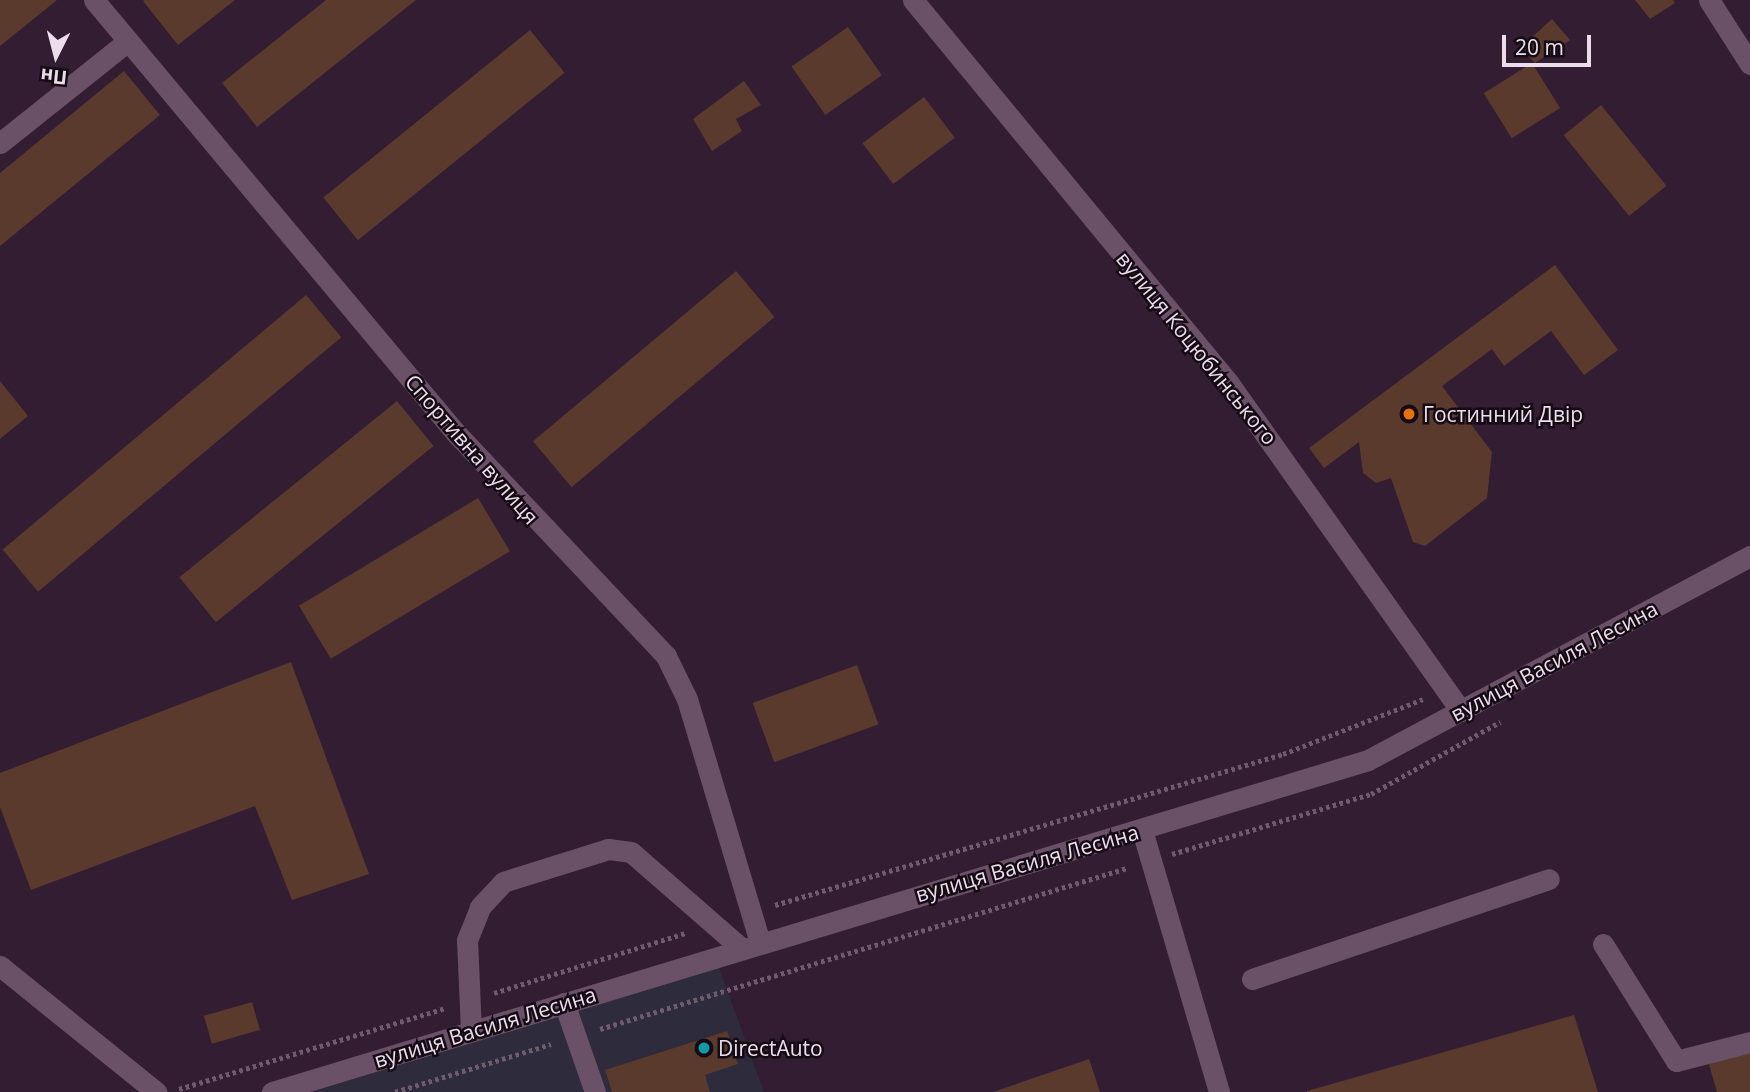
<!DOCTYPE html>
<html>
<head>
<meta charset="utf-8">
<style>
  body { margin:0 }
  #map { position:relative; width:1750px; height:1092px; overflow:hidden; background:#331d32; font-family:"Open Sans",sans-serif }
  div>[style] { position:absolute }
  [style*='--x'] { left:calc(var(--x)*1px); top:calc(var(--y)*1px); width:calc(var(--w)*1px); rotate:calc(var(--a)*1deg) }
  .education>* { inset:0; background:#2d2b3c }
  .building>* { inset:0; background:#593a2d; transform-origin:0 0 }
  .path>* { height:4.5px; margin-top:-2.25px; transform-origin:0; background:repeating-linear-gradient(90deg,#6f5b6d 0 3.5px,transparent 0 7px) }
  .minor>* { height:21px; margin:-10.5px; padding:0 10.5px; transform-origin:10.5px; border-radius:10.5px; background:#6b5168 }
  .dots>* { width:19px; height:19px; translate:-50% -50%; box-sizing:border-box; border:4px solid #150b14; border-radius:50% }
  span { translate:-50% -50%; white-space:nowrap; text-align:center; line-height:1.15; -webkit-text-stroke:5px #150b14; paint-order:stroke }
  .street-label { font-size:21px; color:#ecddea }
  .poi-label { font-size:21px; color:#ecddea }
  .left { translate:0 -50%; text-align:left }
  .north { position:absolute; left:21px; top:21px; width:70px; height:70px; -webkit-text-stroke:5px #150b14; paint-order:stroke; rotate:186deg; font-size:19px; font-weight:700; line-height:28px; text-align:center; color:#ecddea }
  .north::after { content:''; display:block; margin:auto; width:24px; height:32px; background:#ecddea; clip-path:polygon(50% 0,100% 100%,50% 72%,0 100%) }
  .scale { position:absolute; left:1502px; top:35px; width:89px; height:32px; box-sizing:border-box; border:4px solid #ecddea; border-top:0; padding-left:9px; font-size:21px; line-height:24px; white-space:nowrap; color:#ecddea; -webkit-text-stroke:5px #150b14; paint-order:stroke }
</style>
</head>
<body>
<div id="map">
  <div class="education">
    <i style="clip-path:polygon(717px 962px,764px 1092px,310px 1092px,456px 1048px)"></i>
  </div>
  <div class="building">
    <i style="clip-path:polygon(0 0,57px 0,0 46px)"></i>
    <i style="clip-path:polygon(235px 0,178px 45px,143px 1px,145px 0)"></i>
    <i style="clip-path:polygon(326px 0,416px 0,257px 127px,222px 83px)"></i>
    <i style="clip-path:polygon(1635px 0,1673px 0,1675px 3px,1650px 19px)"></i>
    <i style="clip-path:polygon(1552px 19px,1570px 40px,1535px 63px,1520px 48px)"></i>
    <i style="left:848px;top:27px;width:59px;height:69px;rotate:55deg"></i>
    <i style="left:530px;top:30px;width:55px;height:266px;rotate:51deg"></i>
    <i style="left:1532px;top:63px;width:53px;height:57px;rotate:58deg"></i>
    <i style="clip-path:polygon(124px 71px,160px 115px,0 246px,0 173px)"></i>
    <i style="clip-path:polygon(744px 81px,761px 105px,736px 119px,742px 131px,712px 151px,693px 119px)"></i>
    <i style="left:924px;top:97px;width:51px;height:77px;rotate:53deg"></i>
    <i style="left:1601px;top:105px;width:104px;height:48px;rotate:51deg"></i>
    <i style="clip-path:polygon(1555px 265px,1618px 350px,1584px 375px,1551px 331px,1504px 366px,1492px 349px,1442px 386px,1492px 452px,1487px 498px,1425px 546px,1413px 542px,1391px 478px,1376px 483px,1363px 473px,1359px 442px,1324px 468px,1309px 448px)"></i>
    <i style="left:736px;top:271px;width:60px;height:265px;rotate:50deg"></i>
    <i style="left:306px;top:295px;width:55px;height:396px;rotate:50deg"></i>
    <i style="clip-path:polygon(0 381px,28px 416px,0 439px)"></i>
    <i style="left:397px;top:401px;width:58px;height:280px;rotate:51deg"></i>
    <i style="left:478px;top:498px;width:62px;height:209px;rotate:59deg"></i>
    <i style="clip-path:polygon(291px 662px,369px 874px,292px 900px,255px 806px,31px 890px,0 807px,0 773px)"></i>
    <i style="left:857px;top:665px;width:63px;height:111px;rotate:70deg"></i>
    <i style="left:252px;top:1002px;width:29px;height:50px;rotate:74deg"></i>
    <i style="clip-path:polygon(1574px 1015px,1598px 1092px,1307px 1092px,1307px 1091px)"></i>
    <i style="clip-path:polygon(727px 1031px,738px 1064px,705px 1075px,710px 1092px,612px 1092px,605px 1070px)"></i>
    <i style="clip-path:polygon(1750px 1050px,1750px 1092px,1717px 1092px,1708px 1061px)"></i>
    <i style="clip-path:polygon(1089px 1059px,1100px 1092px,993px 1092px)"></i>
  </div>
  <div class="path">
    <i style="--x:1172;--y:854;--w:208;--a:-16.8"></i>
    <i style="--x:1371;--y:794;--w:148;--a:-29.2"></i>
    <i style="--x:775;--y:905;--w:530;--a:-16.55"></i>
    <i style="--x:1283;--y:754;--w:150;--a:-21.4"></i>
    <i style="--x:494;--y:993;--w:201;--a:-17.4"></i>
    <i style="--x:600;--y:1029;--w:551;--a:-16.99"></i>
    <i style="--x:179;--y:1089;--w:279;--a:-16.9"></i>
    <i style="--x:395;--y:1092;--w:163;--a:-17.1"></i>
  </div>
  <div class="minor">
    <i style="--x:94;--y:0;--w:563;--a:50.12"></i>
    <i style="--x:455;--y:432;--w:308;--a:46.7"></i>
    <i style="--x:666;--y:656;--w:48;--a:64"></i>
    <i style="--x:687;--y:699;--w:255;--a:73.3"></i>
    <i style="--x:913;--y:0;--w:495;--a:50.5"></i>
    <i style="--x:1228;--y:382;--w:403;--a:54.7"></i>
    <i style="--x:1709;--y:0;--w:76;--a:57.4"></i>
    <i style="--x:0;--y:143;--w:164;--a:-38.6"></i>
    <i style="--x:1142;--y:830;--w:273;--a:73.6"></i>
    <i style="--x:1603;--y:944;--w:138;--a:58"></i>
    <i style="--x:1676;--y:1061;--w:76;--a:-14.4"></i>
    <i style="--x:0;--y:966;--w:201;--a:38.9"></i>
    <i style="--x:1252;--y:979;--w:313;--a:-18.6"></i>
    <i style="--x:564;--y:1003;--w:94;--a:70.8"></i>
    <i style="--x:471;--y:1031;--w:91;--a:-92.5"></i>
    <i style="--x:467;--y:940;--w:35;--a:-68"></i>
    <i style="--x:480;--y:907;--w:34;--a:-47"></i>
    <i style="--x:503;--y:882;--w:110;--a:-17.4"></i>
    <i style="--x:608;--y:849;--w:23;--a:7"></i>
    <i style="--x:631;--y:852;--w:147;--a:41.1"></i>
    <i style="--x:272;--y:1092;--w:1145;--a:-16.85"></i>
    <i style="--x:1368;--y:760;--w:433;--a:-28.1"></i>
  </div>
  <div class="dots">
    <i style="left:1409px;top:414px;background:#e8710a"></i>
    <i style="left:704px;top:1048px;background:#0f9aa8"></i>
  </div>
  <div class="street-label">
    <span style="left:1197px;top:348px;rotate:51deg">вулиця Коцюбинського</span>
    <span style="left:472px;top:449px;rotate:49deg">Спортивна вулиця</span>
    <span style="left:1554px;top:661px;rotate:-28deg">вулиця Василя Лесина</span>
    <span style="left:1027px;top:863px;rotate:-16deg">вулиця Василя Лесина</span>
    <span style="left:485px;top:1027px;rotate:-17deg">вулиця Василя Лесина</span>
  </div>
  <div class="poi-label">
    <span class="left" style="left:1423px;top:414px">Гостинний Двір</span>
    <span class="left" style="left:718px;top:1048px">DirectAuto</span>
  </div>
  <div class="north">Пн</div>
  <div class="scale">20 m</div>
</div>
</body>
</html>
